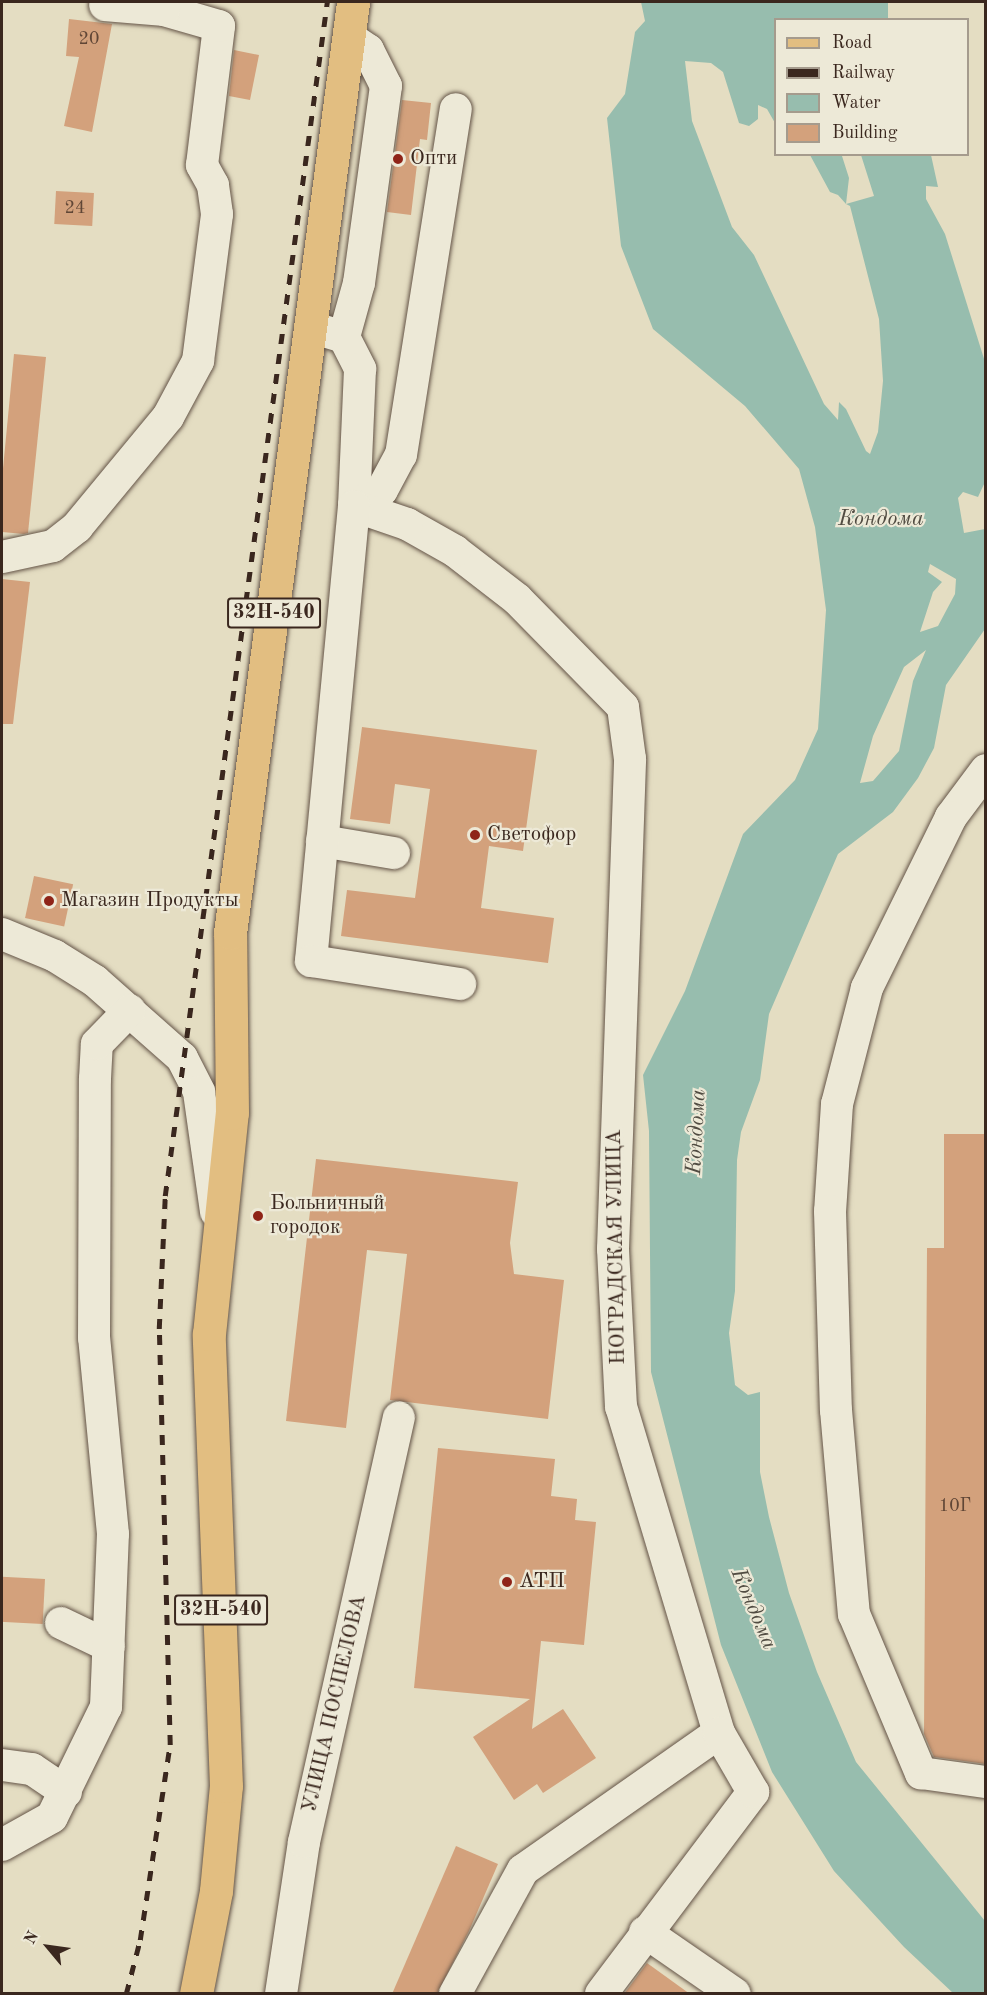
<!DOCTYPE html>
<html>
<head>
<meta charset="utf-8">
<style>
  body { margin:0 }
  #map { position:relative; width:987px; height:1995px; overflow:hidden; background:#e4ddc2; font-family:"Old Standard TT",serif }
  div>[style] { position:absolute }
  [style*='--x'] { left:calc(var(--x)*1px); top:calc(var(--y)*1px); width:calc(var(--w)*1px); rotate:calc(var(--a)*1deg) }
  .water>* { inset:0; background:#97bdae }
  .building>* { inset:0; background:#d3a17c; transform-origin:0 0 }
  .roads { filter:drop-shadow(0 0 2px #645447) drop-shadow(0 0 2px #645447) }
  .minor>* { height:32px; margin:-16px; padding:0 16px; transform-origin:16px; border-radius:16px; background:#ede9d7 }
  .major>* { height:33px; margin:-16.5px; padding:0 16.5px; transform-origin:16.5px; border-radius:16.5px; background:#e2be81 }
  .rail>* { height:4.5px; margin-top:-2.25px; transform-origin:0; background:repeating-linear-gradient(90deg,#3a271e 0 10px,transparent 0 20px) }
  .dots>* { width:16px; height:16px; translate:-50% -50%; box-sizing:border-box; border:3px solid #ede9d7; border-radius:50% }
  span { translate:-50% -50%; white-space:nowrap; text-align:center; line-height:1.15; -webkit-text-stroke:4.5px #ede9d7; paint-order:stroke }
  .number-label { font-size:18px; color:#604636 }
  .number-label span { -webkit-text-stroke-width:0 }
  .shield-label span { padding:2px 4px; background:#ede9d7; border:2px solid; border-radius:4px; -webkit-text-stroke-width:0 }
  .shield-label { font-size:20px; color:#3a271e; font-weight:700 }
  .poi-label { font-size:21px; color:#3a271e }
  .left { translate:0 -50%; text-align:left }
  .street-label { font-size:21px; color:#3a271e }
  .water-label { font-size:22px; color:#514c42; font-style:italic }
  .frame { position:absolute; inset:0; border:3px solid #3a271e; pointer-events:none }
  .legend { position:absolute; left:774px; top:18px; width:195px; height:138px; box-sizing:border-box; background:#ede9d7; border:2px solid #a59b8d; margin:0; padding:8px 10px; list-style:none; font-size:18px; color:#3a271e }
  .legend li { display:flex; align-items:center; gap:12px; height:30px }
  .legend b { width:30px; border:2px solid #a59b8d }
  .north { position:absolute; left:18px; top:1917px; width:60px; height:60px; -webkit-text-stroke:4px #ede9d7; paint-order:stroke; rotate:299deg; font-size:16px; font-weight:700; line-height:24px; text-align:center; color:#3a271e }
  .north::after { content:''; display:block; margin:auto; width:21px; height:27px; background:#3a271e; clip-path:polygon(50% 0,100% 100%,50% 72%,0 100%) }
</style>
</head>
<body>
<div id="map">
  <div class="water">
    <i style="clip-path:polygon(evenodd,641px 2px,888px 2px,888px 19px,776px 20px,775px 123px,767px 109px,758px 105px,758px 119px,749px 126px,739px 123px,723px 72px,711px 63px,685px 61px,692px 121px,732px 227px,754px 255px,824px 404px,838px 420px,839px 402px,846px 409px,866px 451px,870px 454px,878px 432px,883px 381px,879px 319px,850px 206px,846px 204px,838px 195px,830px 192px,810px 155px,842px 156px,849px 178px,846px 204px,874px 196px,861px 155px,931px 155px,938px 187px,926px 186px,926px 199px,945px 234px,985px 362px,985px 482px,978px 497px,963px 492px,958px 498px,964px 533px,985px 529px,985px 629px,946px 685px,934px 748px,918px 778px,893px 812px,838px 854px,769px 1014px,760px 1080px,741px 1132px,737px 1160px,735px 1291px,729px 1333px,735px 1385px,748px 1395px,760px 1392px,760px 1472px,769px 1517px,789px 1593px,817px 1672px,856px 1762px,985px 1921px,985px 1993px,953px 1993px,904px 1947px,834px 1871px,772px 1772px,721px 1645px,651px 1372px,649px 1131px,643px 1075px,685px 991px,743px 834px,795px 780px,818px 729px,826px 610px,815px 527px,799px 469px,745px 406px,653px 329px,621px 246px,607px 118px,625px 94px,635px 32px,645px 21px,641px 2px,930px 564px,956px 579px,955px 594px,938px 626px,920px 632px,933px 592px,942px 582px,928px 572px,930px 564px,641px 2px,926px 650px,913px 681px,899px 751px,873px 781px,860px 783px,873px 736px,904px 667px,926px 650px)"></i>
  </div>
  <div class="building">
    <i style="clip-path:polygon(69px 19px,112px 24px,92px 132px,64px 126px,79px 57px,66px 56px)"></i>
    <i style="clip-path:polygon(234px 50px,259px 55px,250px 100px,229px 96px)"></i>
    <i style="clip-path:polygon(402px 100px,431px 103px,427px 140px,420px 139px,411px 215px,387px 212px)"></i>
    <i style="left:56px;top:191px;width:38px;height:33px;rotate:3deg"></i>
    <i style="clip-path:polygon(14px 354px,46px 357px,28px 533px,24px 534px,2px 532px,2px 479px)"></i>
    <i style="clip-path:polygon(2px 579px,30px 582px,13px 724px,2px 724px)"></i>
    <i style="clip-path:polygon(362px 727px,537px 750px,523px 851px,489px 846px,481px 908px,554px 918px,548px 963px,341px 936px,347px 890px,415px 898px,430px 789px,395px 784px,390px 824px,350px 819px)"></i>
    <i style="left:34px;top:876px;width:40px;height:43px;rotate:12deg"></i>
    <i style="clip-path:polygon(944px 1134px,986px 1134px,986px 1764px,934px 1757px,924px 1734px,927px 1248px,944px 1248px)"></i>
    <i style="clip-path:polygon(316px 1159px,518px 1182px,510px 1243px,514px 1274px,564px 1280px,548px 1419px,390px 1400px,407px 1254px,367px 1250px,346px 1428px,286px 1421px)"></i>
    <i style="clip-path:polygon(438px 1448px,555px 1459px,551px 1496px,577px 1499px,575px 1520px,596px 1522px,584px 1645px,541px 1641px,532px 1729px,563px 1709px,596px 1758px,543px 1793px,537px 1784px,514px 1800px,473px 1737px,530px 1699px,414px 1688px)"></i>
    <i style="left:45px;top:1579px;width:45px;height:43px;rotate:93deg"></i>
    <i style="clip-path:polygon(456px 1846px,498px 1864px,469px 1931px,437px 1994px,392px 1994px)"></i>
    <i style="clip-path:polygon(647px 1963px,690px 1994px,624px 1994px)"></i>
  </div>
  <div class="roads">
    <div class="minor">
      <i style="--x:314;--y:328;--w:31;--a:17"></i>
      <i style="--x:344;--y:337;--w:36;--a:63"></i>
      <i style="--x:360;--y:369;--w:137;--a:92.5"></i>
      <i style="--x:354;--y:506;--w:32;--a:-30"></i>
      <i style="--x:382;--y:490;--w:40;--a:-62"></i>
      <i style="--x:401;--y:455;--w:350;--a:-81"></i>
      <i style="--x:344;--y:337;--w:56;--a:-74.5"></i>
      <i style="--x:359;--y:283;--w:199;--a:-82.2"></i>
      <i style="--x:386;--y:86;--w:40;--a:-116.6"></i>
      <i style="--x:368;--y:50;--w:22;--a:-146"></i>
      <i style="--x:2;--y:557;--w:52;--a:-12.2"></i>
      <i style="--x:53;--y:546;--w:31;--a:-38"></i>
      <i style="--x:77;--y:527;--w:143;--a:-50.4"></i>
      <i style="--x:168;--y:417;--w:64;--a:-61.8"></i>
      <i style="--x:198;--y:361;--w:148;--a:-82.6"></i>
      <i style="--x:217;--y:214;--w:29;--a:-98"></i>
      <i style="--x:213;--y:185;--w:23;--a:-119"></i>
      <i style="--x:202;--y:165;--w:140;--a:-83"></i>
      <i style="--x:219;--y:26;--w:57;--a:-163.8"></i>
      <i style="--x:164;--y:10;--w:59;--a:-175.2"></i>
      <i style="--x:986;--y:770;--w:59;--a:126.7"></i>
      <i style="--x:951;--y:817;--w:191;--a:116.2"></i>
      <i style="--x:867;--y:988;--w:120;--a:104.5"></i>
      <i style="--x:837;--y:1104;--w:107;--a:93.7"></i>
      <i style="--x:830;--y:1211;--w:199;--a:88.3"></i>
      <i style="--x:836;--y:1410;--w:205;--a:85"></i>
      <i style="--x:854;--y:1614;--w:173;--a:67.2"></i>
      <i style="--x:921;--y:1773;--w:66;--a:7.9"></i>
      <i style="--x:322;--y:841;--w:73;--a:9.5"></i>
      <i style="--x:2;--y:934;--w:57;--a:22.5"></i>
      <i style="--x:55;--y:956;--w:47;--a:32"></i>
      <i style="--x:95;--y:981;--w:116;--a:41.5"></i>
      <i style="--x:182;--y:1058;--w:38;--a:63"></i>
      <i style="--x:199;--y:1092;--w:121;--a:81.9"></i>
      <i style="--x:61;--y:1623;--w:53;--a:25.6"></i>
      <i style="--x:2;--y:1765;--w:30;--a:8"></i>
      <i style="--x:32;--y:1769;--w:41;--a:34.1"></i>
      <i style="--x:2;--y:1845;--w:57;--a:-29.2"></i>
      <i style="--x:52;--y:1817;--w:123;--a:-63.9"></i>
      <i style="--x:106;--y:1707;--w:173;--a:-87.7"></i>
      <i style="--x:113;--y:1534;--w:197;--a:-95.5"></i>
      <i style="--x:94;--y:1338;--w:259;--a:-89.8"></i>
      <i style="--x:95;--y:1079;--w:35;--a:-87"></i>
      <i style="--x:97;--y:1044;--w:47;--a:-45.9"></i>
      <i style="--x:645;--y:1932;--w:109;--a:34.6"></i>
      <i style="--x:281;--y:1994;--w:154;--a:-81.4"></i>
      <i style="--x:304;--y:1842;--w:435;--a:-77.4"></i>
      <i style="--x:455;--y:1994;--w:141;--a:-61.3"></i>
      <i style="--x:523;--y:1870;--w:239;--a:-35"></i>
      <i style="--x:719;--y:1733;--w:340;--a:-106.7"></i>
      <i style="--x:621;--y:1407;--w:158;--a:-92.9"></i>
      <i style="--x:613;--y:1249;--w:490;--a:-88"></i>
      <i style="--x:630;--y:759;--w:52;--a:-97.7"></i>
      <i style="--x:623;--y:707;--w:151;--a:-134.5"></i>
      <i style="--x:517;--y:599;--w:78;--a:-142.3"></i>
      <i style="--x:455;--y:551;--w:55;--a:-150.6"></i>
      <i style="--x:407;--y:524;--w:56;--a:-161.2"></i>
      <i style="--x:354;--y:506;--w:457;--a:95.4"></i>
      <i style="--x:311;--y:961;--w:151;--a:8.8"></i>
      <i style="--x:601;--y:1994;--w:253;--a:-53"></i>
      <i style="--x:753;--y:1792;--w:68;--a:-120"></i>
    </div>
    <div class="major">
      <i style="--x:196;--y:1994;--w:105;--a:-79"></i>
      <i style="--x:216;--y:1891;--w:105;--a:-84.6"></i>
      <i style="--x:226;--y:1786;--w:452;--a:-92.2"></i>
      <i style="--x:209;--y:1334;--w:222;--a:-84.1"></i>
      <i style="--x:232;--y:1113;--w:180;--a:-90.6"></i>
      <i style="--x:230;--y:933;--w:939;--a:-82.47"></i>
    </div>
  </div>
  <div class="rail">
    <i style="--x:126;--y:1994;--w:56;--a:-75.5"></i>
    <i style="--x:140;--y:1940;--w:197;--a:-81.3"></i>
    <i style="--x:170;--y:1745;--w:416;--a:-91.5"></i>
    <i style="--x:159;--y:1329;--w:133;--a:-87.4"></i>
    <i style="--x:165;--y:1196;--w:1205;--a:-82.27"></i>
  </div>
  <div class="dots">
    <i style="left:398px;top:159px;background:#8f2418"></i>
    <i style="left:475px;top:835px;background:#8f2418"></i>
    <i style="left:49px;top:901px;background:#8f2418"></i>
    <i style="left:258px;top:1216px;background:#8f2418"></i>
    <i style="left:507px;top:1582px;background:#8f2418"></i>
  </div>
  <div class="number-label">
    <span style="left:89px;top:39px">20</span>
    <span style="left:75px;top:208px">24</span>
    <span style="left:955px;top:1506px">10Г</span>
  </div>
  <div class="shield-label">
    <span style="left:274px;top:613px">32Н-540</span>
    <span style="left:221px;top:1610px">32Н-540</span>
  </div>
  <div class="poi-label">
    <span class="left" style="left:410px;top:159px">Опти</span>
    <span class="left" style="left:487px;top:835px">Светофор</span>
    <span class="left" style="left:61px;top:901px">Магазин Продукты</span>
    <span class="left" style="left:270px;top:1216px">Больничный<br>городок</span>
    <span class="left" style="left:519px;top:1582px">АТП</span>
  </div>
  <div class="street-label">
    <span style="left:617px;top:1247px;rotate:-91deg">НОГРАДСКАЯ УЛИЦА</span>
    <span style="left:335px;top:1704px;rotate:-77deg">УЛИЦА ПОСПЕЛОВА</span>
  </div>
  <div class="water-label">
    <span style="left:881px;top:520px">Кондома</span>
    <span style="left:697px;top:1132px;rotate:-87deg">Кондома</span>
    <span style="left:753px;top:1609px;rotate:67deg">Кондома</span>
  </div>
  <div class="frame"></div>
  <ul class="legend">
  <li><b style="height:8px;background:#e2be81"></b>Road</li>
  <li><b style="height:8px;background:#3a271e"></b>Railway</li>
  <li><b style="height:16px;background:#97bdae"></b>Water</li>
  <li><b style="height:16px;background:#d3a17c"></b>Building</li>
  </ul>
  <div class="north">N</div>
</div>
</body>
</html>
